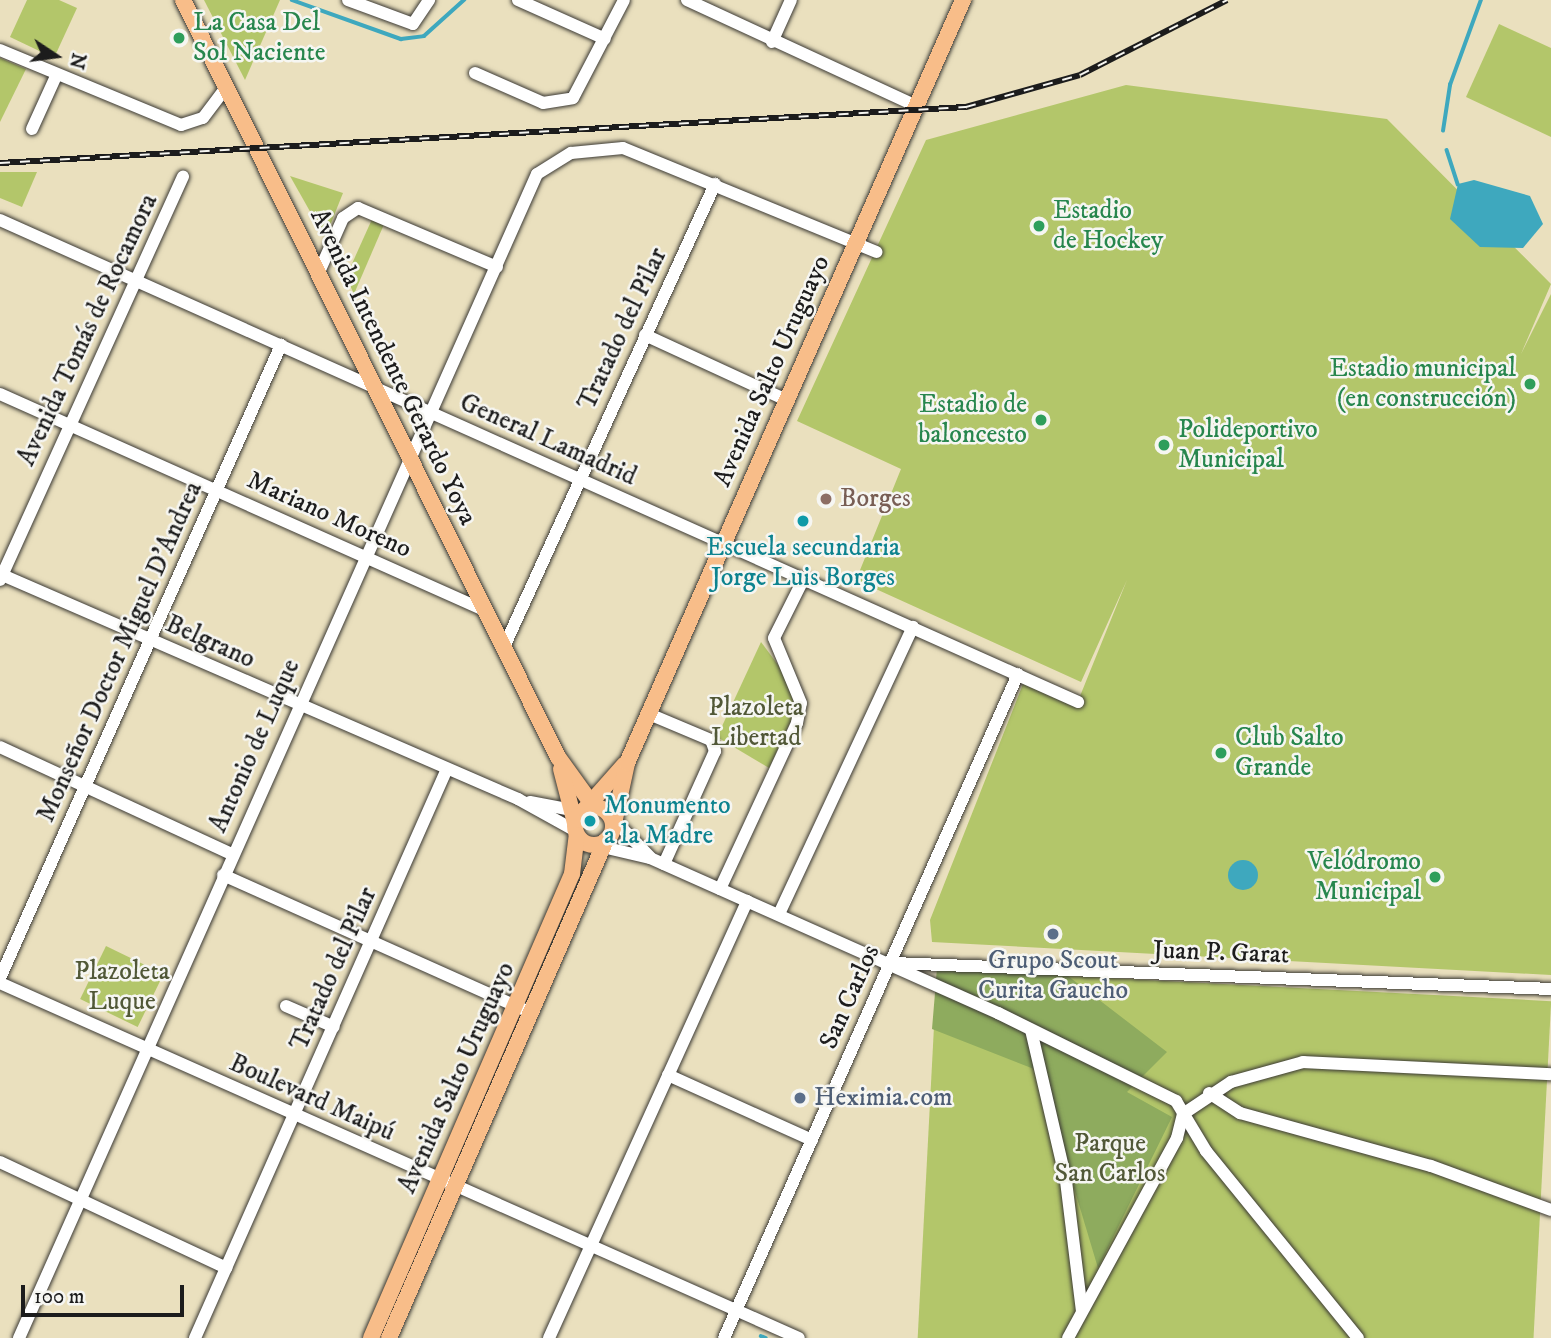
<!DOCTYPE html>
<html>
<head>
<meta charset="utf-8">
<style>
  body { margin:0 }
  #map { position:relative; width:1551px; height:1338px; overflow:hidden; background:#eae0be; font-family:"IM FELL DW Pica",serif }
  div>[style] { position:absolute }
  [style*='--x'] { left:calc(var(--x)*1px); top:calc(var(--y)*1px); width:calc(var(--w)*1px); rotate:calc(var(--a)*1deg) }
  .green>* { inset:0; background:#b3c66a; transform-origin:0 0 }
  .forest>* { inset:0; background:#8eab5e }
  .water>* { inset:0; background:#3ea8be }
  .round { border-radius:50% }
  .stream>* { height:3.5px; margin:-1.75px; padding:0 1.75px; transform-origin:1.75px; border-radius:1.75px; background:#3ea8be }
  .roads { filter:drop-shadow(0 0 2px #3b3934) drop-shadow(0 0 2px #3b3934) }
  .minor>* { height:12px; margin:-6px; padding:0 6px; transform-origin:6px; border-radius:6px; background:#fff }
  .major>* { height:16px; margin:-8px; padding:0 8px; transform-origin:8px; border-radius:8px; background:#f8bd89 }
  .major>.ring { margin:-8px; padding:0; box-sizing:content-box; background:none; border:16px solid #f8bd89; border-radius:50% }
  .rail>* { height:6px; margin-top:-3px; transform-origin:0; background:repeating-linear-gradient(90deg,#f6f6f2 0 10px,#1c1c1c 0 20px); box-sizing:border-box; border-block:2px solid #1c1c1c }
  .dots>* { width:19px; height:19px; translate:-50% -50%; box-sizing:border-box; border:4px solid #f6f6f2; border-radius:50% }
  span { translate:-50% -50%; white-space:nowrap; text-align:center; line-height:1.15; -webkit-text-stroke:5px #f6f6f2; paint-order:stroke }
  .leisure-label { font-size:26px; color:#27864d }
  .left { translate:0 -50%; text-align:left }
  .right { translate:-100% -50%; text-align:right }
  .street-label { font-size:26px; color:#1c1c1c }
  .education-label { font-size:26px; color:#785e54 }
  .culture-label { font-size:26px; color:#0d838f }
  .park-label { font-size:26px; color:#515837 }
  .service-label { font-size:26px; color:#4e5e75 }
  .north { position:absolute; left:21px; top:21px; width:70px; height:70px; -webkit-text-stroke:5px #f6f6f2; paint-order:stroke; rotate:103deg; font-size:19px; font-weight:700; line-height:28px; text-align:center; color:#1c1c1c }
  .north::after { content:''; display:block; margin:auto; width:24px; height:32px; background:#1c1c1c; clip-path:polygon(50% 0,100% 100%,50% 72%,0 100%) }
  .scale { position:absolute; left:21px; top:1285px; width:163px; height:32px; box-sizing:border-box; border:4px solid #1c1c1c; border-top:0; padding-left:9px; font-size:21px; line-height:24px; white-space:nowrap; color:#1c1c1c; -webkit-text-stroke:5px #f6f6f2; paint-order:stroke }
</style>
</head>
<body>
<div id="map">
  <div class="green">
    <i style="clip-path:polygon(27px 0,59px 0,77px 8px,54px 58px,10px 37px)"></i>
    <i style="clip-path:polygon(204px 0,280px 0,245px 80px)"></i>
    <i style="clip-path:polygon(1499px 24px,1551px 48px,1551px 137px,1466px 97px)"></i>
    <i style="clip-path:polygon(0 58px,26px 69px,0 122px)"></i>
    <i style="clip-path:polygon(1126px 85px,1387px 119px,1551px 284px,1521px 354px,1551px 294px,1551px 975px,932px 942px,930px 920px,1023px 684px,1076px 706px,1127px 580px,1081px 682px,856px 580px,901px 469px,797px 421px,926px 140px)"></i>
    <i style="clip-path:polygon(0 172px,37px 172px,22px 207px,0 198px)"></i>
    <i style="clip-path:polygon(290px 176px,343px 193px,325px 238px)"></i>
    <i style="clip-path:polygon(373px 217px,385px 222px,354px 294px,346px 277px)"></i>
    <i style="clip-path:polygon(761px 642px,787px 677px,798px 706px,769px 768px,717px 737px)"></i>
    <i style="left:106px;top:946px;width:64px;height:59px;rotate:26deg"></i>
    <i style="left:937px;top:969px;width:615px;height:371px;rotate:3deg"></i>
  </div>
  <div class="forest">
    <i style="clip-path:polygon(937px 969px,1068px 976px,1167px 1052px,1127px 1092px,1172px 1117px,1098px 1268px,1039px 1071px,932px 1029px)"></i>
  </div>
  <div class="water">
    <i style="clip-path:polygon(1474px 180px,1530px 196px,1543px 224px,1523px 248px,1480px 247px,1450px 219px,1458px 184px)"></i>
    <i class="round" style="left:1228px;top:860px;width:30px;height:30px"></i>
  </div>
  <div class="stream">
    <i style="--x:292;--y:0;--w:116;--a:19.7"></i>
    <i style="--x:401;--y:39;--w:23;--a:-7"></i>
    <i style="--x:424;--y:36;--w:54;--a:-42"></i>
    <i style="--x:1443;--y:131;--w:47;--a:-81.3"></i>
    <i style="--x:1450;--y:85;--w:90;--a:-70"></i>
    <i style="--x:1447;--y:150;--w:36;--a:72"></i>
    <i style="--x:761;--y:1336;--w:5;--a:22"></i>
  </div>
  <div class="roads">
    <div class="minor">
      <i style="--x:348;--y:0;--w:69;--a:20.3"></i>
      <i style="--x:413;--y:24;--w:29;--a:-56"></i>
      <i style="--x:518;--y:0;--w:95;--a:24.1"></i>
      <i style="--x:687;--y:0;--w:252;--a:24.8"></i>
      <i style="--x:772;--y:42;--w:46;--a:-65.7"></i>
      <i style="--x:0;--y:50;--w:196;--a:22.5"></i>
      <i style="--x:181;--y:125;--w:23;--a:-18"></i>
      <i style="--x:203;--y:118;--w:39;--a:-53"></i>
      <i style="--x:475;--y:73;--w:74;--a:23.8"></i>
      <i style="--x:543;--y:103;--w:30;--a:-9"></i>
      <i style="--x:573;--y:98;--w:110;--a:-62.5"></i>
      <i style="--x:32;--y:129;--w:60;--a:-65.6"></i>
      <i style="--x:0;--y:220;--w:1181;--a:24.09"></i>
      <i style="--x:319;--y:272;--w:59;--a:-66"></i>
      <i style="--x:343;--y:218;--w:18;--a:-34"></i>
      <i style="--x:358;--y:208;--w:151;--a:23"></i>
      <i style="--x:645;--y:335;--w:155;--a:24.7"></i>
      <i style="--x:0;--y:394;--w:532;--a:24.06"></i>
      <i style="--x:0;--y:574;--w:565;--a:23.48"></i>
      <i style="--x:518;--y:799;--w:66;--a:28.9"></i>
      <i style="--x:0;--y:580;--w:443;--a:-65.6"></i>
      <i style="--x:504;--y:647;--w:509;--a:-65.5"></i>
      <i style="--x:649;--y:714;--w:67;--a:22.8"></i>
      <i style="--x:711;--y:740;--w:12;--a:70"></i>
      <i style="--x:715;--y:751;--w:124;--a:114.3"></i>
      <i style="--x:0;--y:747;--w:255;--a:24.8"></i>
      <i style="--x:530;--y:802;--w:48;--a:10.8"></i>
      <i style="--x:609;--y:815;--w:59;--a:45.7"></i>
      <i style="--x:594;--y:845;--w:57;--a:13.1"></i>
      <i style="--x:650;--y:858;--w:381;--a:24"></i>
      <i style="--x:998;--y:1013;--w:199;--a:26.3"></i>
      <i style="--x:1176;--y:1101;--w:58;--a:59"></i>
      <i style="--x:1206;--y:1151;--w:241;--a:50.9"></i>
      <i style="--x:223;--y:875;--w:335;--a:24.1"></i>
      <i style="--x:720;--y:889;--w:183;--a:-65.1"></i>
      <i style="--x:797;--y:723;--w:20;--a:-79"></i>
      <i style="--x:801;--y:703;--w:70;--a:-112.6"></i>
      <i style="--x:774;--y:638;--w:67;--a:-63.4"></i>
      <i style="--x:779;--y:914;--w:317;--a:-65"></i>
      <i style="--x:893;--y:963;--w:659;--a:2.26"></i>
      <i style="--x:0;--y:978;--w:693;--a:-66.06"></i>
      <i style="--x:0;--y:983;--w:874;--a:23.96"></i>
      <i style="--x:286;--y:1006;--w:52;--a:23.6"></i>
      <i style="--x:1031;--y:1030;--w:155;--a:76.9"></i>
      <i style="--x:1066;--y:1181;--w:131;--a:83"></i>
      <i style="--x:668;--y:1075;--w:158;--a:24.3"></i>
      <i style="--x:1209;--y:1093;--w:37;--a:33"></i>
      <i style="--x:1240;--y:1113;--w:198;--a:15.5"></i>
      <i style="--x:1431;--y:1166;--w:128;--a:20.1"></i>
      <i style="--x:1183;--y:1114;--w:58;--a:-33.7"></i>
      <i style="--x:1231;--y:1082;--w:75;--a:-15.5"></i>
      <i style="--x:1303;--y:1062;--w:248;--a:2.8"></i>
      <i style="--x:0;--y:1162;--w:250;--a:25.1"></i>
      <i style="--x:19;--y:1338;--w:1274;--a:-66.01"></i>
      <i style="--x:537;--y:174;--w:40;--a:-32"></i>
      <i style="--x:571;--y:153;--w:52;--a:-5.5"></i>
      <i style="--x:623;--y:148;--w:274;--a:22.3"></i>
      <i style="--x:195;--y:1338;--w:620;--a:-66.12"></i>
      <i style="--x:549;--y:1338;--w:480;--a:-65.6"></i>
      <i style="--x:724;--y:1338;--w:726;--a:-66.12"></i>
      <i style="--x:1068;--y:1338;--w:228;--a:-61.4"></i>
      <i style="--x:1177;--y:1138;--w:25;--a:-76"></i>
    </div>
    <div class="major">
      <i style="--x:183;--y:0;--w:845;--a:63.65"></i>
      <i style="--x:558;--y:757;--w:62;--a:54.2"></i>
      <i style="--x:561;--y:769;--w:56;--a:75.5"></i>
      <i class="ring" style="left:575px;top:807px;width:22px;height:22px"></i>
      <i style="--x:585;--y:809;--w:60;--a:-48.4"></i>
      <i style="--x:613;--y:828;--w:66;--a:-77.8"></i>
      <i style="--x:627;--y:763;--w:834;--a:-66.23"></i>
      <i style="--x:371;--y:1338;--w:506;--a:-66.58"></i>
      <i style="--x:572;--y:874;--w:39;--a:-83"></i>
      <i style="--x:389;--y:1338;--w:543;--a:-66.46"></i>
    </div>
  </div>
  <div class="rail">
    <i style="--x:0;--y:163;--w:968;--a:-3.32"></i>
    <i style="--x:966;--y:107;--w:118;--a:-15.7"></i>
    <i style="--x:1080;--y:75;--w:165;--a:-27"></i>
  </div>
  <div class="dots">
    <i style="left:179px;top:38px;background:#2e9e5b"></i>
    <i style="left:1039px;top:226px;background:#2e9e5b"></i>
    <i style="left:1530px;top:384px;background:#2e9e5b"></i>
    <i style="left:1041px;top:420px;background:#2e9e5b"></i>
    <i style="left:1164px;top:445px;background:#2e9e5b"></i>
    <i style="left:826px;top:499px;background:#8d6e63"></i>
    <i style="left:803px;top:521px;background:#0f9aa8"></i>
    <i style="left:1221px;top:753px;background:#2e9e5b"></i>
    <i style="left:590px;top:821px;background:#0f9aa8"></i>
    <i style="left:1435px;top:877px;background:#2e9e5b"></i>
    <i style="left:1053px;top:934px;background:#5c6f8a"></i>
    <i style="left:800px;top:1098px;background:#5c6f8a"></i>
  </div>
  <div class="leisure-label">
    <span class="left" style="left:193px;top:38px">La Casa Del<br>Sol Naciente</span>
    <span class="left" style="left:1053px;top:226px">Estadio<br>de Hockey</span>
    <span class="right" style="left:1516px;top:384px">Estadio municipal<br>(en construcción)</span>
    <span class="right" style="left:1027px;top:420px">Estadio de<br>baloncesto</span>
    <span class="left" style="left:1178px;top:445px">Polideportivo<br>Municipal</span>
    <span class="left" style="left:1235px;top:753px">Club Salto<br>Grande</span>
    <span class="right" style="left:1421px;top:877px">Velódromo<br>Municipal</span>
  </div>
  <div class="street-label">
    <span style="left:623px;top:329px;rotate:-65deg">Tratado del Pilar</span>
    <span style="left:88px;top:330px;rotate:-65deg">Avenida Tomás de Rocamora</span>
    <span style="left:393px;top:367px;rotate:64deg">Avenida Intendente Gerardo Yoya</span>
    <span style="left:772px;top:371px;rotate:-66deg">Avenida Salto Uruguayo</span>
    <span style="left:548px;top:440px;rotate:24deg">General Lamadrid</span>
    <span style="left:329px;top:515px;rotate:24deg">Mariano Moreno</span>
    <span style="left:210px;top:642px;rotate:24deg">Belgrano</span>
    <span style="left:120px;top:652px;rotate:-66deg">Monseñor Doctor Miguel D'Andrea</span>
    <span style="left:255px;top:746px;rotate:-66deg">Antonio de Luque</span>
    <span style="left:1221px;top:953px;rotate:2deg">Juan P. Garat</span>
    <span style="left:334px;top:969px;rotate:-66deg">Tratado del Pilar</span>
    <span style="left:850px;top:997px;rotate:-66deg">San Carlos</span>
    <span style="left:457px;top:1078px;rotate:-66deg">Avenida Salto Uruguayo</span>
    <span style="left:312px;top:1098px;rotate:24deg">Boulevard Maipú</span>
  </div>
  <div class="education-label">
    <span class="left" style="left:840px;top:499px">Borges</span>
  </div>
  <div class="culture-label">
    <span style="left:803px;top:563px">Escuela secundaria<br>Jorge Luis Borges</span>
    <span class="left" style="left:604px;top:821px">Monumento<br>a la Madre</span>
  </div>
  <div class="park-label">
    <span style="left:756px;top:723px">Plazoleta<br>Libertad</span>
    <span style="left:122px;top:987px">Plazoleta<br>Luque</span>
    <span style="left:1110px;top:1159px">Parque<br>San Carlos</span>
  </div>
  <div class="service-label">
    <span style="left:1053px;top:976px">Grupo Scout<br>Curita Gaucho</span>
    <span class="left" style="left:814px;top:1098px">Heximia.com</span>
  </div>
  <div class="north">N</div>
  <div class="scale">100 m</div>
</div>
</body>
</html>
